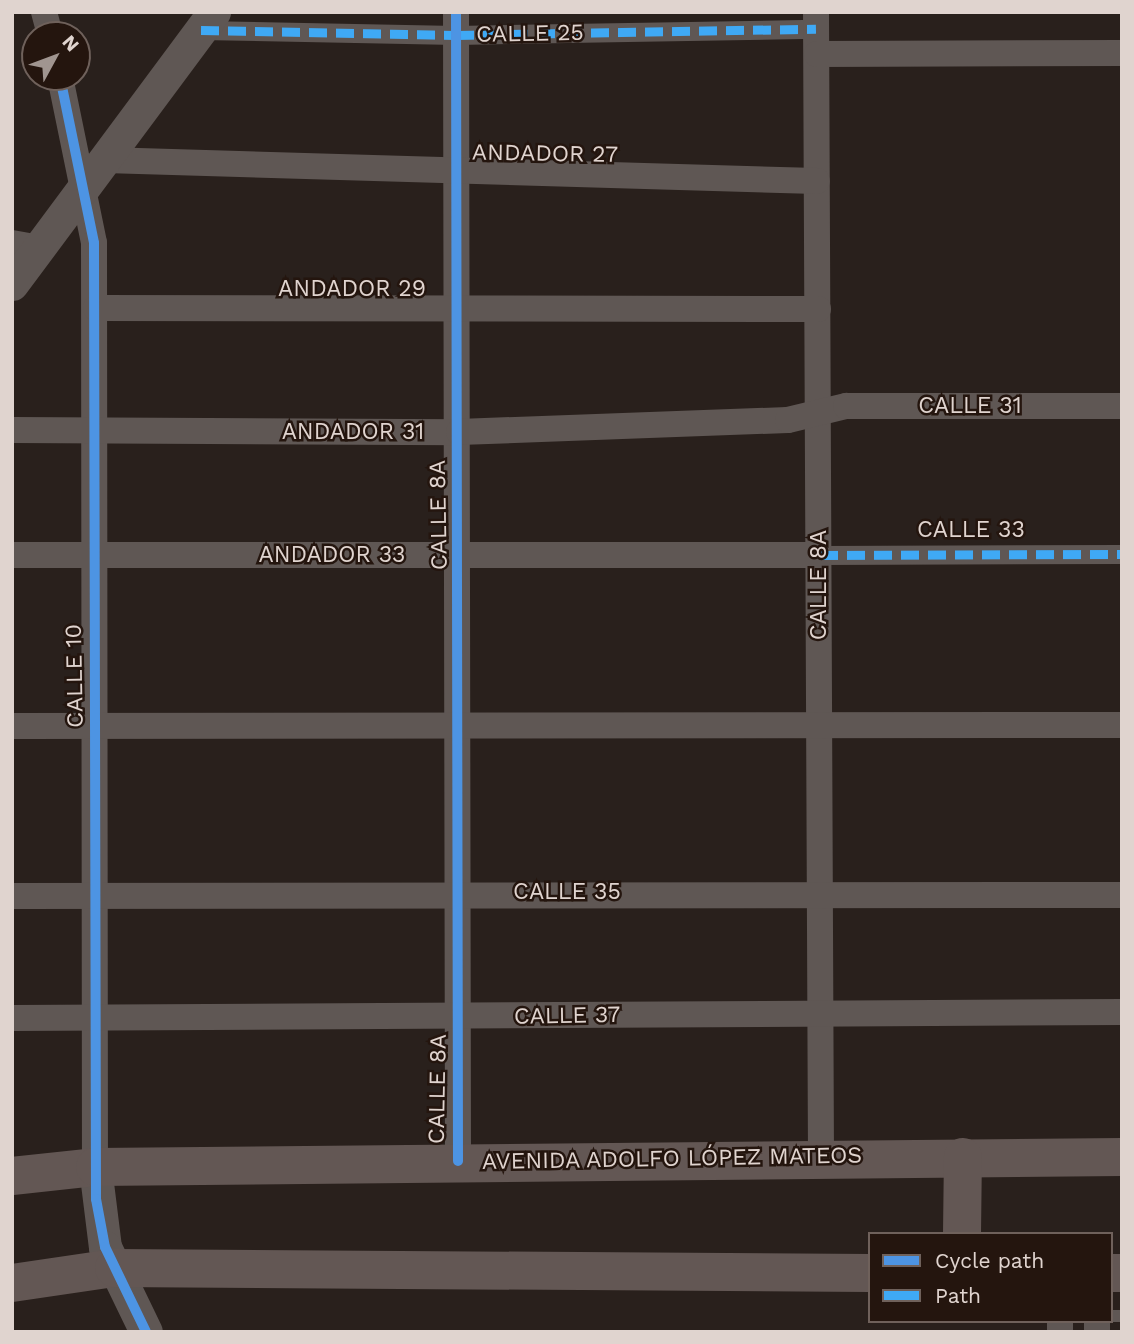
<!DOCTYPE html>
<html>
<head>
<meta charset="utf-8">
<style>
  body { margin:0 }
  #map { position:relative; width:1134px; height:1344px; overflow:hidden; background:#29201c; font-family:"Work Sans",sans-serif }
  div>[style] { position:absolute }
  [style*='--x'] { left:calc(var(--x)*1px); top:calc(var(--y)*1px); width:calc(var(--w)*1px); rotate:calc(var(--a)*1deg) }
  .service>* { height:12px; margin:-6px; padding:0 6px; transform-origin:6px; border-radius:6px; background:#5f5754 }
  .pedestrian>* { height:19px; margin:-9.5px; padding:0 9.5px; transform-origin:9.5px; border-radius:9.5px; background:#5f5754 }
  .minor>* { height:26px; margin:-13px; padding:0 13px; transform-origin:13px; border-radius:13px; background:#5f5754 }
  .tertiary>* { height:33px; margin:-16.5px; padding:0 16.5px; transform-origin:16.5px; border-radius:16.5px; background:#5f5754 }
  .primary>* { height:38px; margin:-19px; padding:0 19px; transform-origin:19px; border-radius:19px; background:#635754 }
  .quiet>* { height:9px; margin-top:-4.5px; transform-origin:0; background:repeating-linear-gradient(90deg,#3fa9f5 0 18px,transparent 0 27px) }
  .cycleway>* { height:10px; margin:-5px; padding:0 5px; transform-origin:5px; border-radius:5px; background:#4d94e3 }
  span { translate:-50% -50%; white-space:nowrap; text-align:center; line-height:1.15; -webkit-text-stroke:5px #24150e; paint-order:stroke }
  .street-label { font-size:23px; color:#e0d4cf }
  .frame { position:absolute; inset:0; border:14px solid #e0d4cf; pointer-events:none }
  .legend { position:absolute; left:868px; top:1232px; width:245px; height:91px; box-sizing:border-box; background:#24150e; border:2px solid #6f615b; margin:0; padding:9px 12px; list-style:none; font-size:21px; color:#e0d4cf }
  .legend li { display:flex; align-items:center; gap:14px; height:35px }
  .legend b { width:35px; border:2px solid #6f615b }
  .north { position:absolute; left:21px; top:21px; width:70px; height:70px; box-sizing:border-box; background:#24150e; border:2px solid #6f615b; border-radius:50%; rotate:49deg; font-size:19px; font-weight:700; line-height:28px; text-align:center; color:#e0d4cf }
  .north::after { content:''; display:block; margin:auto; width:24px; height:32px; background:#a09590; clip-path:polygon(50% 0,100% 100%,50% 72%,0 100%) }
</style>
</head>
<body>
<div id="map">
  <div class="service">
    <i style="--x:1111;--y:1316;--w:11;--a:0"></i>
  </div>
  <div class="pedestrian">
    <i style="--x:201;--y:30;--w:255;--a:1.1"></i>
    <i style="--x:456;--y:35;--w:360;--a:-1"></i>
    <i style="--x:820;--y:555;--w:302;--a:-0.2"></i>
  </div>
  <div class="minor">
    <i style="--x:44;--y:12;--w:24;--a:75"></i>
    <i style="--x:456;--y:12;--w:1149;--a:89.9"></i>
    <i style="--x:816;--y:12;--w:1145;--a:89.75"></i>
    <i style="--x:817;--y:54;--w:305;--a:-0.2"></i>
    <i style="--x:60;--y:77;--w:169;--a:78.4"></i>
    <i style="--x:94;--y:243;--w:924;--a:89.94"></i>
    <i style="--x:105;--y:160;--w:712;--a:1.69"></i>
    <i style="--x:12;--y:243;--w:27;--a:10"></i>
    <i style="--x:96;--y:308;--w:722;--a:0.08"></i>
    <i style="--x:12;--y:430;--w:447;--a:0.3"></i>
    <i style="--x:459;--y:432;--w:329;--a:-2.1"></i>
    <i style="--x:788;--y:420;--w:60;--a:-13.6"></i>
    <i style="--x:846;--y:406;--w:276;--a:0"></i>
    <i style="--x:12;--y:555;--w:808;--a:0"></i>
    <i style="--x:12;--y:726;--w:1110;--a:-0.05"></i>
    <i style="--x:12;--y:896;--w:1110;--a:-0.05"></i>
    <i style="--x:12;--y:1018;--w:1110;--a:-0.31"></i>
    <i style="--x:1060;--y:1321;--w:11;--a:90"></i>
    <i style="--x:1097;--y:1332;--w:11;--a:-90"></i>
  </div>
  <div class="tertiary">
    <i style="--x:12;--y:284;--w:339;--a:-53.4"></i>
    <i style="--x:95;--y:1167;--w:81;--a:82.9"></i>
    <i style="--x:105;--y:1247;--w:94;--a:64.2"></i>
  </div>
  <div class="primary">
    <i style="--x:12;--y:1176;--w:83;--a:-6.2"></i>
    <i style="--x:95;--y:1167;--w:1027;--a:-0.56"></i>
    <i style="--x:962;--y:1234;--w:77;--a:-89.3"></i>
    <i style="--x:1111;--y:1273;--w:11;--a:0"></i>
    <i style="--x:12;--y:1283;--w:103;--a:-8.4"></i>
    <i style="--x:114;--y:1268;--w:756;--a:0.38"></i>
  </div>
  <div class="quiet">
    <i style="--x:201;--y:30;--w:255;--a:1.1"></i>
    <i style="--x:456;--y:35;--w:360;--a:-1"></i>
    <i style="--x:820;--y:555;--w:302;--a:-0.2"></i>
  </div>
  <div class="cycleway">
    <i style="--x:456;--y:12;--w:1149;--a:89.9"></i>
    <i style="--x:60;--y:77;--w:169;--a:78.4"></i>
    <i style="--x:94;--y:243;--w:956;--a:89.88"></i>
    <i style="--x:96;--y:1199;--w:49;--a:79.4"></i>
    <i style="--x:105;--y:1247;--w:94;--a:64.2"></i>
  </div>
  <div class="street-label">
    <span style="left:530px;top:34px;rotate:-1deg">CALLE 25</span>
    <span style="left:545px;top:154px;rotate:1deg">ANDADOR 27</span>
    <span style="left:352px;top:289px">ANDADOR 29</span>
    <span style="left:970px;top:406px">CALLE 31</span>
    <span style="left:353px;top:432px">ANDADOR 31</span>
    <span style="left:439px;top:515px;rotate:-91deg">CALLE 8A</span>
    <span style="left:971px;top:530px">CALLE 33</span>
    <span style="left:332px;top:555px">ANDADOR 33</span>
    <span style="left:819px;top:585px;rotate:-90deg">CALLE 8A</span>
    <span style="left:75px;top:676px;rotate:-91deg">CALLE 10</span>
    <span style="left:567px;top:892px">CALLE 35</span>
    <span style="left:567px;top:1016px;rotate:-1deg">CALLE 37</span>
    <span style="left:438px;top:1089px;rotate:-89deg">CALLE 8A</span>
    <span style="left:672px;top:1159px;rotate:-1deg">AVENIDA ADOLFO LÓPEZ MATEOS</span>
  </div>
  <div class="frame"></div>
  <ul class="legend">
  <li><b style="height:9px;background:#4d94e3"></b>Cycle path</li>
  <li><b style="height:9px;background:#3fa9f5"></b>Path</li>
  </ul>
  <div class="north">N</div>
</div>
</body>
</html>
